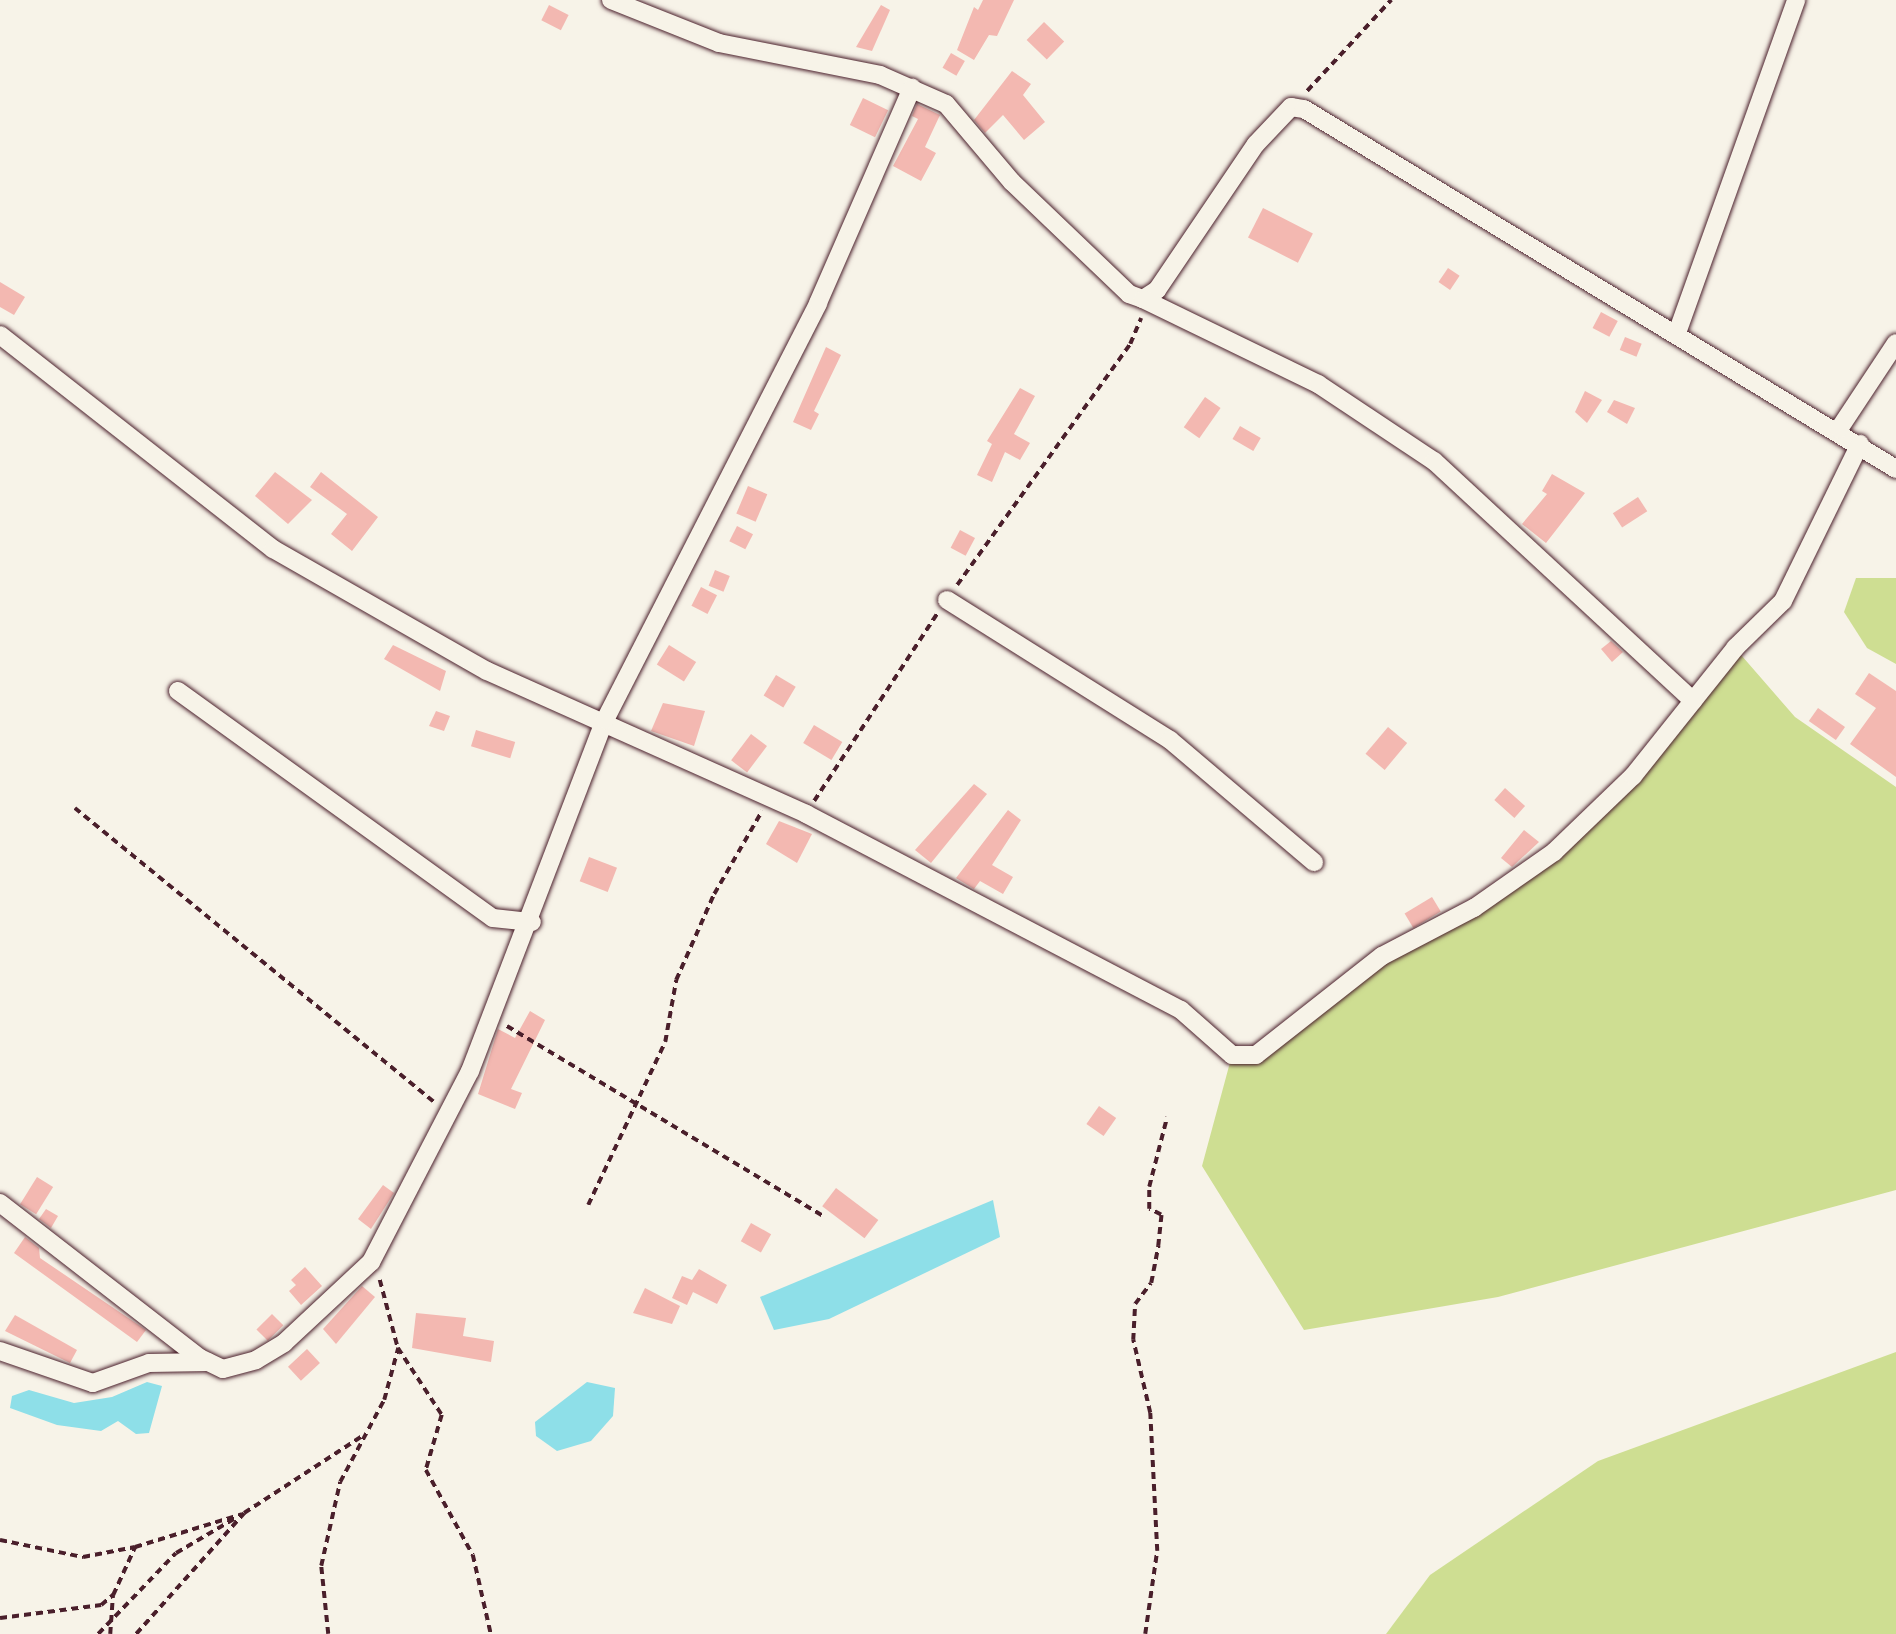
<!DOCTYPE html>
<html>
<head>
<meta charset="utf-8">
<style>
  body { margin:0 }
  #map { position:relative; width:1896px; height:1634px; overflow:hidden; background:#f7f3e8; font-family:Dekko,sans-serif }
  div>[style] { position:absolute }
  [style*='--x'] { left:calc(var(--x)*1px); top:calc(var(--y)*1px); width:calc(var(--w)*1px); rotate:calc(var(--a)*1deg) }
  .green>* { inset:0; background:#cede92 }
  .water>* { inset:0; background:#8edfe8 }
  .building>* { inset:0; background:#f3b8b1; transform-origin:0 0 }
  .path>* { height:3.5px; margin-top:-1.75px; transform-origin:0; background:repeating-linear-gradient(90deg,#4a1f2b 0 7px,transparent 0 12px) }
  .roads { filter:drop-shadow(0 0 2px #4a1f2b) drop-shadow(0 0 2px #4a1f2b) }
  .street>* { height:18px; margin:-9px; padding:0 9px; transform-origin:9px; border-radius:9px; background:#f7f3e8 }
  span { translate:-50% -50%; white-space:nowrap; text-align:center; line-height:1.15; -webkit-text-stroke:6px #f7f3e8; paint-order:stroke }
</style>
</head>
<body>
<div id="map">
  <div class="green">
    <i style="clip-path:polygon(1856px 578px,1896px 578px,1896px 664px,1867px 648px,1844px 612px)"></i>
    <i style="clip-path:polygon(1735px 648px,1795px 717px,1896px 787px,1896px 1190px,1498px 1297px,1304px 1330px,1202px 1166px,1232px 1055px,1256px 1055px,1382px 956px,1474px 908px,1633px 776px)"></i>
    <i style="clip-path:polygon(1896px 1352px,1896px 1634px,1386px 1634px,1430px 1575px,1598px 1461px)"></i>
  </div>
  <div class="water">
    <i style="clip-path:polygon(993px 1200px,1000px 1237px,829px 1319px,774px 1330px,760px 1297px)"></i>
    <i style="clip-path:polygon(147px 1382px,162px 1386px,149px 1433px,136px 1434px,118px 1421px,101px 1431px,57px 1425px,10px 1408px,12px 1396px,29px 1390px,74px 1403px,112px 1397px)"></i>
    <i style="clip-path:polygon(587px 1382px,615px 1388px,613px 1416px,591px 1441px,557px 1451px,536px 1436px,535px 1422px)"></i>
  </div>
  <div class="building">
    <i style="clip-path:polygon(983px 0,1014px 0,997px 36px,989px 35px,974px 60px,957px 50px,974px 7px,978px 10px)"></i>
    <i style="left:549px;top:5px;width:22px;height:17px;rotate:27deg"></i>
    <i style="clip-path:polygon(881px 5px,890px 10px,872px 51px,856px 47px)"></i>
    <i style="left:1044px;top:22px;width:28px;height:25px;rotate:44deg"></i>
    <i style="left:951px;top:53px;width:16px;height:17px;rotate:30deg"></i>
    <i style="clip-path:polygon(1012px 71px,1031px 84px,1023px 95px,1045px 122px,1024px 140px,1003px 115px,985px 133px,974px 120px)"></i>
    <i style="left:863px;top:98px;width:28px;height:30px;rotate:26deg"></i>
    <i style="clip-path:polygon(917px 104px,940px 115px,925px 147px,936px 153px,921px 181px,893px 166px,918px 119px,912px 116px)"></i>
    <i style="left:1263px;top:208px;width:56px;height:33px;rotate:27deg"></i>
    <i style="left:1448px;top:268px;width:14px;height:17px;rotate:34deg"></i>
    <i style="clip-path:polygon(0 282px,25px 297px,14px 315px,0 307px)"></i>
    <i style="left:1601px;top:312px;width:19px;height:18px;rotate:28deg"></i>
    <i style="left:1625px;top:337px;width:18px;height:14px;rotate:22deg"></i>
    <i style="clip-path:polygon(826px 347px,841px 355px,814px 411px,819px 414px,811px 430px,793px 422px)"></i>
    <i style="clip-path:polygon(1020px 388px,1035px 396px,1014px 434px,1030px 443px,1020px 460px,1005px 452px,992px 482px,977px 475px,992px 444px,987px 441px)"></i>
    <i style="clip-path:polygon(1585px 391px,1602px 400px,1587px 423px,1575px 412px)"></i>
    <i style="left:1205px;top:397px;width:19px;height:37px;rotate:35deg"></i>
    <i style="clip-path:polygon(1614px 400px,1635px 408px,1627px 424px,1607px 412px)"></i>
    <i style="left:1240px;top:426px;width:24px;height:15px;rotate:30deg"></i>
    <i style="clip-path:polygon(275px 472px,312px 500px,288px 524px,255px 496px)"></i>
    <i style="clip-path:polygon(321px 472px,378px 517px,352px 551px,331px 534px,347px 514px,310px 487px)"></i>
    <i style="clip-path:polygon(1552px 474px,1585px 493px,1546px 543px,1522px 524px,1547px 494px,1542px 491px)"></i>
    <i style="left:748px;top:486px;width:21px;height:30px;rotate:23deg"></i>
    <i style="left:1638px;top:497px;width:17px;height:30px;rotate:57deg"></i>
    <i style="left:737px;top:526px;width:18px;height:17px;rotate:27deg"></i>
    <i style="left:960px;top:530px;width:17px;height:20px;rotate:28deg"></i>
    <i style="left:715px;top:570px;width:16px;height:17px;rotate:22deg"></i>
    <i style="left:701px;top:587px;width:18px;height:21px;rotate:27deg"></i>
    <i style="clip-path:polygon(1611px 641px,1623px 652px,1612px 662px,1601px 649px)"></i>
    <i style="clip-path:polygon(393px 645px,446px 671px,440px 691px,384px 659px)"></i>
    <i style="left:669px;top:645px;width:32px;height:23px;rotate:32deg"></i>
    <i style="clip-path:polygon(1869px 673px,1896px 691px,1896px 777px,1850px 744px,1876px 708px,1855px 694px)"></i>
    <i style="left:776px;top:675px;width:23px;height:24px;rotate:31deg"></i>
    <i style="clip-path:polygon(663px 703px,705px 711px,694px 746px,651px 731px)"></i>
    <i style="left:1818px;top:708px;width:33px;height:16px;rotate:35deg"></i>
    <i style="clip-path:polygon(436px 711px,450px 716px,444px 731px,429px 726px)"></i>
    <i style="left:814px;top:725px;width:33px;height:21px;rotate:31deg"></i>
    <i style="left:1388px;top:727px;width:25px;height:35px;rotate:40deg"></i>
    <i style="left:476px;top:730px;width:41px;height:17px;rotate:17deg"></i>
    <i style="left:751px;top:734px;width:20px;height:33px;rotate:37deg"></i>
    <i style="clip-path:polygon(974px 784px,987px 794px,931px 863px,915px 850px)"></i>
    <i style="left:1505px;top:788px;width:27px;height:16px;rotate:42deg"></i>
    <i style="clip-path:polygon(1008px 810px,1021px 820px,992px 865px,1013px 877px,1003px 894px,980px 881px,974px 889px,956px 878px)"></i>
    <i style="clip-path:polygon(779px 821px,812px 834px,797px 863px,766px 844px)"></i>
    <i style="clip-path:polygon(1524px 830px,1539px 842px,1512px 867px,1501px 858px)"></i>
    <i style="left:589px;top:857px;width:30px;height:26px;rotate:21deg"></i>
    <i style="left:1432px;top:897px;width:17px;height:32px;rotate:59deg"></i>
    <i style="clip-path:polygon(530px 1011px,545px 1020px,511px 1089px,522px 1093px,515px 1109px,478px 1094px,498px 1029px,515px 1038px)"></i>
    <i style="left:1099px;top:1106px;width:21px;height:22px;rotate:35deg"></i>
    <i style="left:37px;top:1177px;width:19px;height:32px;rotate:32deg"></i>
    <i style="clip-path:polygon(383px 1185px,394px 1193px,371px 1229px,358px 1219px)"></i>
    <i style="left:836px;top:1188px;width:53px;height:23px;rotate:37deg"></i>
    <i style="clip-path:polygon(46px 1209px,58px 1216px,51px 1228px,39px 1219px)"></i>
    <i style="left:751px;top:1223px;width:23px;height:21px;rotate:29deg"></i>
    <i style="clip-path:polygon(25px 1237px,39px 1248px,40px 1258px,146px 1330px,137px 1342px,14px 1253px)"></i>
    <i style="clip-path:polygon(305px 1267px,322px 1286px,301px 1305px,289px 1291px,296px 1285px,291px 1280px)"></i>
    <i style="clip-path:polygon(699px 1269px,727px 1285px,717px 1304px,693px 1292px,687px 1305px,672px 1298px,682px 1276px,692px 1280px)"></i>
    <i style="clip-path:polygon(362px 1286px,375px 1297px,336px 1344px,323px 1329px)"></i>
    <i style="clip-path:polygon(645px 1288px,680px 1306px,672px 1324px,633px 1313px)"></i>
    <i style="clip-path:polygon(416px 1313px,466px 1318px,463px 1336px,494px 1341px,491px 1362px,412px 1348px)"></i>
    <i style="left:272px;top:1314px;width:16px;height:22px;rotate:45deg"></i>
    <i style="clip-path:polygon(15px 1315px,77px 1350px,70px 1363px,5px 1331px)"></i>
    <i style="left:307px;top:1349px;width:19px;height:26px;rotate:47deg"></i>
  </div>
  <div class="path">
    <i style="--x:1307;--y:91;--w:124;--a:-47.3"></i>
    <i style="--x:957;--y:585;--w:297;--a:-54.3"></i>
    <i style="--x:1130;--y:344;--w:28;--a:-67"></i>
    <i style="--x:814;--y:801;--w:224;--a:-56.7"></i>
    <i style="--x:75;--y:808;--w:465;--a:39.3"></i>
    <i style="--x:507;--y:1026;--w:369;--a:31"></i>
    <i style="--x:588;--y:1205;--w:180;--a:-64.7"></i>
    <i style="--x:665;--y:1042;--w:63;--a:-79.9"></i>
    <i style="--x:676;--y:980;--w:94;--a:-66.2"></i>
    <i style="--x:714;--y:894;--w:96;--a:-60"></i>
    <i style="--x:380;--y:1280;--w:70;--a:75.2"></i>
    <i style="--x:398;--y:1348;--w:80;--a:56.7"></i>
    <i style="--x:442;--y:1415;--w:57;--a:106.2"></i>
    <i style="--x:426;--y:1470;--w:97;--a:61.1"></i>
    <i style="--x:473;--y:1555;--w:81;--a:77.2"></i>
    <i style="--x:0;--y:1540;--w:85;--a:11.6"></i>
    <i style="--x:83;--y:1557;--w:53;--a:-10.9"></i>
    <i style="--x:0;--y:1618;--w:102;--a:-7.3"></i>
    <i style="--x:101;--y:1605;--w:16;--a:-40"></i>
    <i style="--x:113;--y:1595;--w:53;--a:-65.4"></i>
    <i style="--x:135;--y:1547;--w:112;--a:-17.1"></i>
    <i style="--x:98;--y:1634;--w:112;--a:-46.1"></i>
    <i style="--x:176;--y:1553;--w:71;--a:-30.5"></i>
    <i style="--x:110;--y:1634;--w:39;--a:-86"></i>
    <i style="--x:136;--y:1634;--w:162;--a:-48.2"></i>
    <i style="--x:244;--y:1513;--w:141;--a:-33.1"></i>
    <i style="--x:328;--y:1634;--w:68;--a:-95.9"></i>
    <i style="--x:321;--y:1566;--w:86;--a:-77.3"></i>
    <i style="--x:340;--y:1482;--w:93;--a:-61.8"></i>
    <i style="--x:384;--y:1400;--w:54;--a:-74.9"></i>
    <i style="--x:1145;--y:1634;--w:84;--a:-81.8"></i>
    <i style="--x:1157;--y:1551;--w:138;--a:-92.9"></i>
    <i style="--x:1150;--y:1413;--w:75;--a:-103.1"></i>
    <i style="--x:1133;--y:1340;--w:36;--a:-87"></i>
    <i style="--x:1135;--y:1304;--w:26;--a:-53"></i>
    <i style="--x:1151;--y:1283;--w:38;--a:-79"></i>
    <i style="--x:1158;--y:1246;--w:31;--a:-84"></i>
    <i style="--x:1161;--y:1215;--w:13;--a:-153"></i>
    <i style="--x:1149;--y:1209;--w:22;--a:-90"></i>
    <i style="--x:1149;--y:1187;--w:72;--a:-75.6"></i>
  </div>
  <div class="roads">
    <div class="street">
      <i style="--x:611;--y:0;--w:116;--a:21.7"></i>
      <i style="--x:719;--y:43;--w:164;--a:11.2"></i>
      <i style="--x:880;--y:75;--w:72;--a:23.7"></i>
      <i style="--x:946;--y:104;--w:102;--a:49.8"></i>
      <i style="--x:1012;--y:182;--w:162;--a:43.7"></i>
      <i style="--x:1129;--y:294;--w:15;--a:20"></i>
      <i style="--x:1143;--y:299;--w:17;--a:-33"></i>
      <i style="--x:1157;--y:290;--w:176;--a:-55.9"></i>
      <i style="--x:1256;--y:144;--w:51;--a:-46.6"></i>
      <i style="--x:1291;--y:107;--w:13;--a:9"></i>
      <i style="--x:1304;--y:109;--w:693;--a:31.3"></i>
      <i style="--x:1143;--y:299;--w:195;--a:25.9"></i>
      <i style="--x:1318;--y:384;--w:139;--a:33.6"></i>
      <i style="--x:1434;--y:461;--w:353;--a:42.8"></i>
      <i style="--x:1677;--y:333;--w:354;--a:-70.3"></i>
      <i style="--x:0;--y:335;--w:347;--a:38.1"></i>
      <i style="--x:273;--y:549;--w:246;--a:29.7"></i>
      <i style="--x:487;--y:671;--w:350;--a:24.1"></i>
      <i style="--x:806;--y:814;--w:423;--a:27.6"></i>
      <i style="--x:1181;--y:1010;--w:68;--a:41.4"></i>
      <i style="--x:1232;--y:1055;--w:24;--a:0"></i>
      <i style="--x:1256;--y:1055;--w:160;--a:-38.2"></i>
      <i style="--x:1382;--y:956;--w:104;--a:-27.6"></i>
      <i style="--x:1474;--y:908;--w:98;--a:-35"></i>
      <i style="--x:1554;--y:852;--w:110;--a:-43.9"></i>
      <i style="--x:1633;--y:776;--w:164;--a:-51.4"></i>
      <i style="--x:1735;--y:648;--w:67;--a:-44.4"></i>
      <i style="--x:1783;--y:601;--w:175;--a:-63.9"></i>
      <i style="--x:1839;--y:429;--w:103;--a:-56.5"></i>
      <i style="--x:947;--y:600;--w:263;--a:32.1"></i>
      <i style="--x:1170;--y:740;--w:189;--a:40.3"></i>
      <i style="--x:178;--y:691;--w:388;--a:35.8"></i>
      <i style="--x:493;--y:918;--w:39;--a:6"></i>
      <i style="--x:0;--y:1203;--w:253;--a:37.8"></i>
      <i style="--x:200;--y:1358;--w:25;--a:26"></i>
      <i style="--x:223;--y:1369;--w:34;--a:-15"></i>
      <i style="--x:256;--y:1360;--w:33;--a:-31"></i>
      <i style="--x:284;--y:1343;--w:119;--a:-43"></i>
      <i style="--x:371;--y:1262;--w:215;--a:-62.6"></i>
      <i style="--x:470;--y:1071;--w:376;--a:-69"></i>
      <i style="--x:605;--y:720;--w:468;--a:-62.9"></i>
      <i style="--x:818;--y:303;--w:235;--a:-66.4"></i>
      <i style="--x:0;--y:1351;--w:98;--a:19"></i>
      <i style="--x:93;--y:1383;--w:59;--a:-19.7"></i>
      <i style="--x:149;--y:1363;--w:59;--a:-1"></i>
    </div>
  </div>
</div>
</body>
</html>
